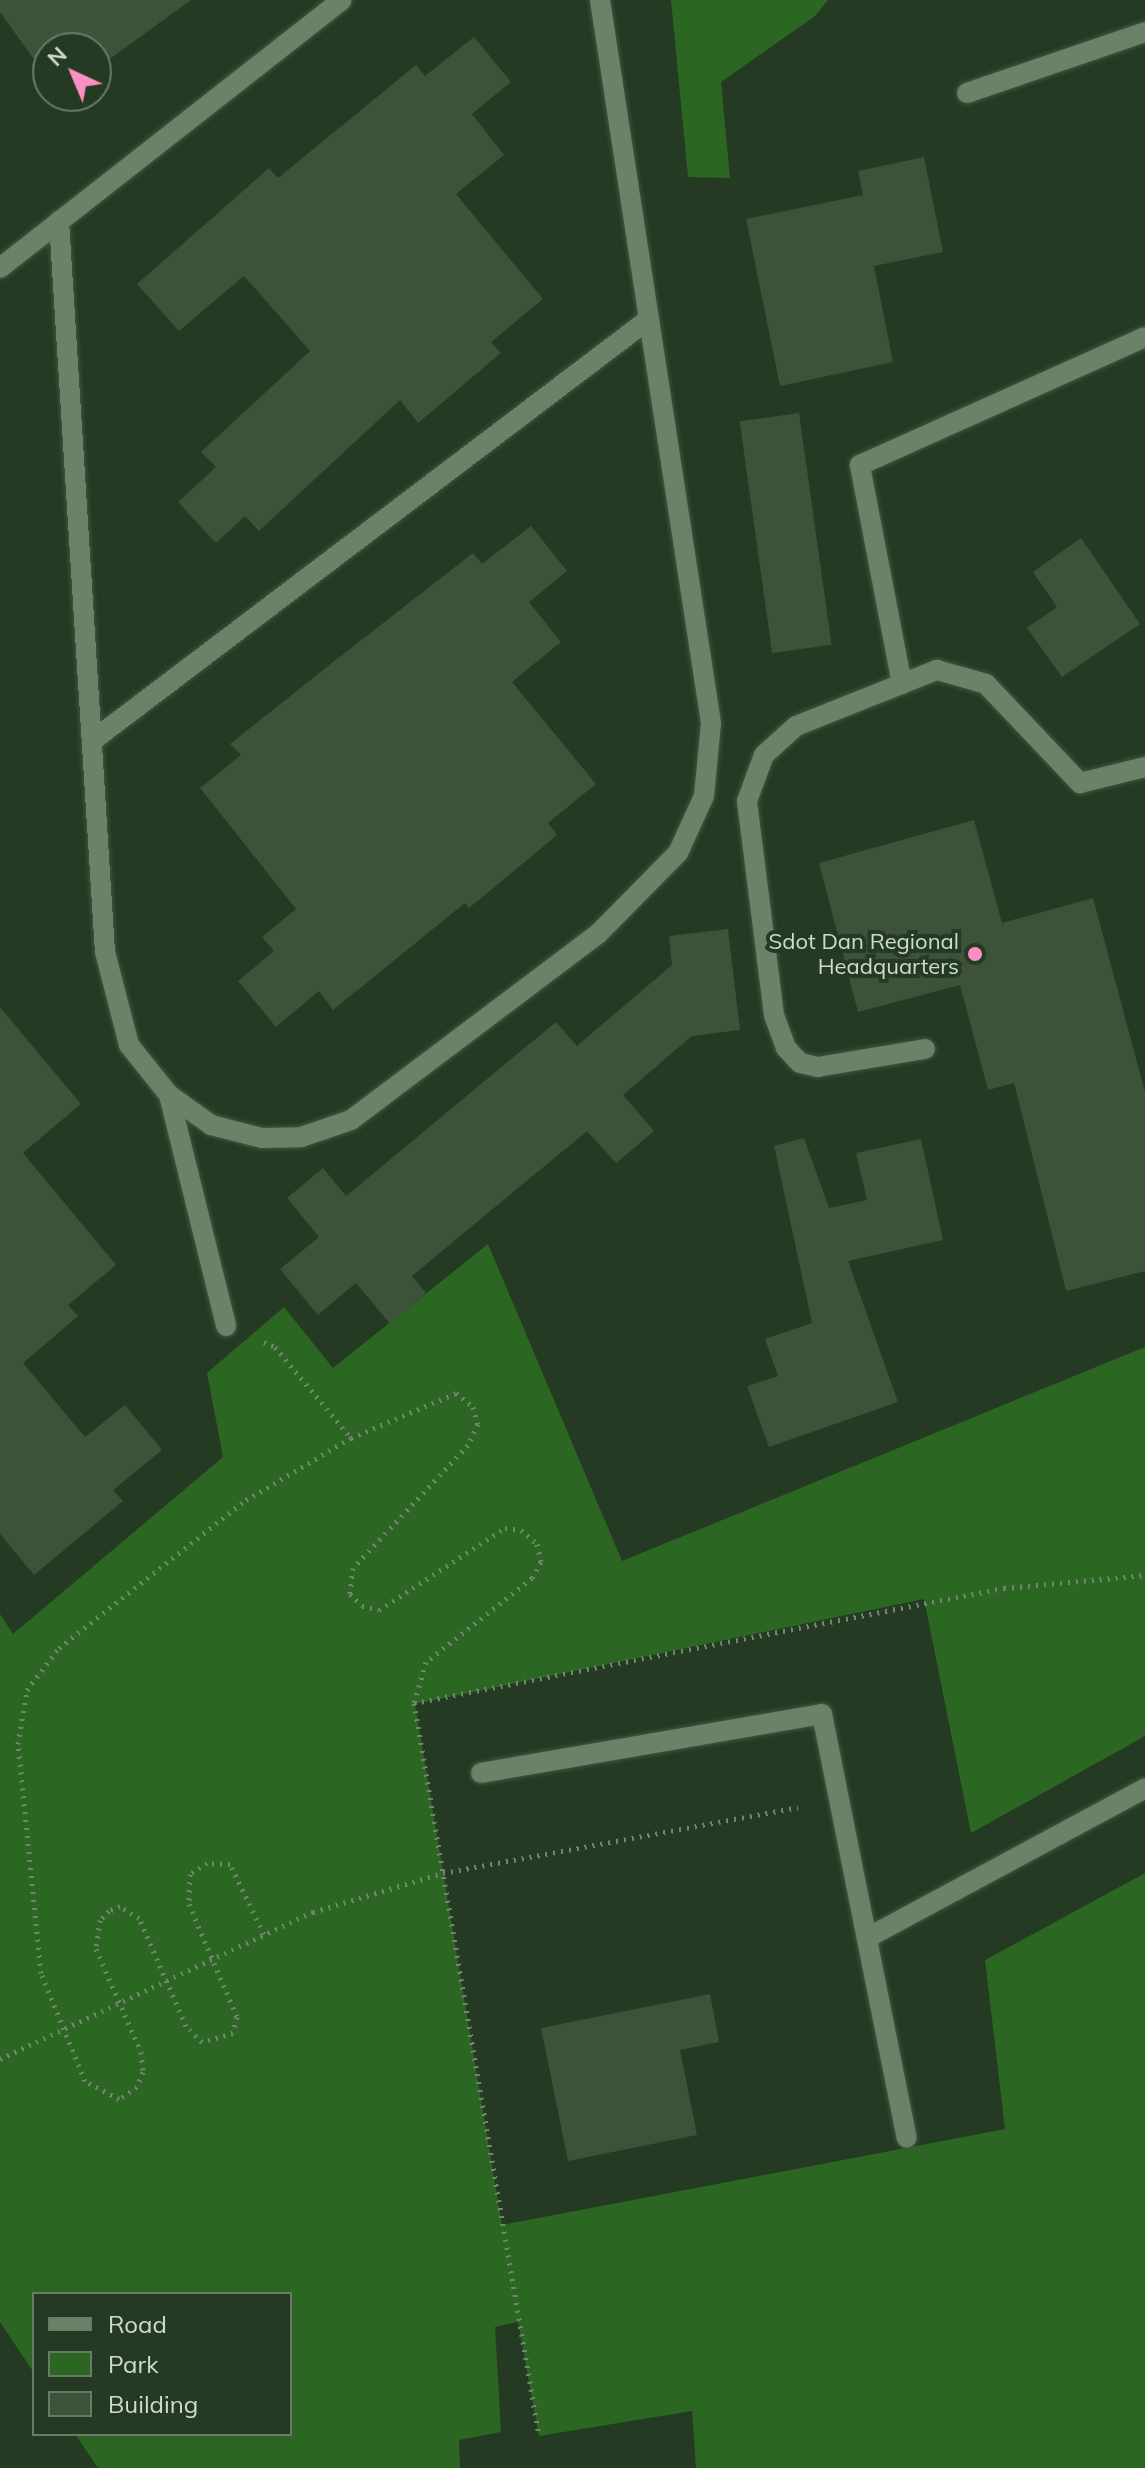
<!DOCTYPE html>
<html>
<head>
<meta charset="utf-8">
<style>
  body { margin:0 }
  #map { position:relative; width:1145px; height:2468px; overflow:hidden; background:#253a22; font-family:Mulish,sans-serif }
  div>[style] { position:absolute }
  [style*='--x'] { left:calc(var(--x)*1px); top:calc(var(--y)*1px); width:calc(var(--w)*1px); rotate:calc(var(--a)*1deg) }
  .green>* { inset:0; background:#2b6623 }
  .building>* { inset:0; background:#3c5239; transform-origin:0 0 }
  .path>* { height:5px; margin-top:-2.5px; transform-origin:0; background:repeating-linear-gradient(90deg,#738470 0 2px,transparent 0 8px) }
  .roads { filter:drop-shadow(0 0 2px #435541) drop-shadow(0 0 2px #435541) }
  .lane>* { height:20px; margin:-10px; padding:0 10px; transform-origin:10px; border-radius:10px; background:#6a8267 }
  .street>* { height:20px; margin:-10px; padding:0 10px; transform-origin:10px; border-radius:10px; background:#6a8267 }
  .secondary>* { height:20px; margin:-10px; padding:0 10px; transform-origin:10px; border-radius:10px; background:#6a8267 }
  .dots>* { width:22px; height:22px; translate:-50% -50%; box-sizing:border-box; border:4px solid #253a22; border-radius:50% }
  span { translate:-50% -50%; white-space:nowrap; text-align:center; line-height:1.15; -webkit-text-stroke:8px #253a22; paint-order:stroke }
  .poi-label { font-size:22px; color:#cfdccd }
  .right { translate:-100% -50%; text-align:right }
  .legend { position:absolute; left:32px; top:2292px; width:260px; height:144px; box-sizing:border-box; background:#253a22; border:2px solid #697b66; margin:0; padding:10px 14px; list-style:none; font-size:24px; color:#cfdccd }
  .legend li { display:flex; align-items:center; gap:16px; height:40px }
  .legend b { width:40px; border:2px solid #697b66 }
  .north { position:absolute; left:32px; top:32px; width:80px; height:80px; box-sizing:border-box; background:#253a22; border:2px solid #697b66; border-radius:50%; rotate:316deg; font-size:22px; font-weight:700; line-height:32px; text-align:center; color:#cfdccd }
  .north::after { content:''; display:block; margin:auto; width:28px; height:36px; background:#fc8fc2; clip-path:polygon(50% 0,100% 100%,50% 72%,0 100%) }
</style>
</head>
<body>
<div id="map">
  <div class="green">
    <i style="clip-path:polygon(671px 0,828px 0,815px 16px,721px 82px,730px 178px,688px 177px)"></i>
    <i style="clip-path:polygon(488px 1244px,622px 1561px,1145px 1347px,1145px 1736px,971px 1833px,924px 1599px,415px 1704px,502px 2225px,1005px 2129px,985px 1960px,1145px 1873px,1145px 2468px,696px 2468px,692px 2411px,539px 2436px,518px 2322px,495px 2327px,501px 2432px,459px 2440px,460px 2468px,98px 2468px,75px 2434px,290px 2434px,290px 2294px,34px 2294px,34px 2373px,0 2322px,0 1614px,13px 1634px,223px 1457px,207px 1373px,284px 1307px,333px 1368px)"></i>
  </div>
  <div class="building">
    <i style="clip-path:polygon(0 0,191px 0,96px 69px,96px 48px,48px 48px,48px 79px,0 12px)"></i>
    <i style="clip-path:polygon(474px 37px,511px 82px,472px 114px,504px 155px,456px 194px,543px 299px,491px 342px,501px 353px,418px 423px,400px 400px,259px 531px,245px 516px,216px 543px,178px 502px,216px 467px,201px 452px,310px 351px,244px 276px,179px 331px,137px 284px,269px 168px,278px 178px,416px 65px,425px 76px)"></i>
    <i style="clip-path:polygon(924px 157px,943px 252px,874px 266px,893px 362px,780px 386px,746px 219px,863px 195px,858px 171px)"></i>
    <i style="left:799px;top:413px;width:234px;height:60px;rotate:82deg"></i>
    <i style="clip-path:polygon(531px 526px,567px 571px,529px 602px,561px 642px,512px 682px,596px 784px,548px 823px,557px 835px,469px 908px,465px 903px,333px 1010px,319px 991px,276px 1027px,238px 981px,274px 951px,262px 937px,296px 909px,200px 788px,241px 755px,230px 744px,328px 666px,473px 553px,482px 564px)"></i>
    <i style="clip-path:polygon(1081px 538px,1140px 624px,1062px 677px,1027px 628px,1057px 607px,1033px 572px)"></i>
    <i style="clip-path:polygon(974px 820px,1002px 923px,1093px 898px,1145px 1092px,1145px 1271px,1066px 1291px,1014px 1083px,988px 1090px,960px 985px,858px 1012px,819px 863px)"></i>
    <i style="clip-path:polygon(728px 929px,740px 1030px,692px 1036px,623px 1095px,654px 1131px,616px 1163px,587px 1131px,412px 1276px,426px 1293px,390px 1324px,356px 1283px,318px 1315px,280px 1269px,319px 1237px,287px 1198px,323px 1168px,346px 1196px,556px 1022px,577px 1046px,672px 965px,669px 936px)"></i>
    <i style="clip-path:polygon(0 1007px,81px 1104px,23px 1153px,116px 1265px,68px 1305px,78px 1316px,23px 1363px,85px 1437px,125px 1405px,162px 1450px,113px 1490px,123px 1501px,34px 1575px,0 1534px)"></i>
    <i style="clip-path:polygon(804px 1138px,829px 1208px,867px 1200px,856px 1153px,921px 1139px,943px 1240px,848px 1261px,898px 1402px,769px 1447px,747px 1386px,778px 1376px,765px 1339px,812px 1323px,774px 1146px)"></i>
    <i style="clip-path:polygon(710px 1994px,719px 2042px,680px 2050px,697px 2135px,568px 2161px,541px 2028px)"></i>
  </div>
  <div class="path">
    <i style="--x:264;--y:1342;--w:12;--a:24"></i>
    <i style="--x:275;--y:1347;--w:119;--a:50.1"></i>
    <i style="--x:414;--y:1703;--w:601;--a:-11.03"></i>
    <i style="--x:1004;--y:1588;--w:142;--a:-5.3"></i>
    <i style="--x:264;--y:1934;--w:78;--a:-115.9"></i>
    <i style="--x:230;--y:1864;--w:23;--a:-178"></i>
    <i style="--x:207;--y:1863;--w:20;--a:147"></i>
    <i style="--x:190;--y:1874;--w:30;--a:92"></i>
    <i style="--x:189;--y:1904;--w:123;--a:67"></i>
    <i style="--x:237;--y:2017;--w:16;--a:104"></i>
    <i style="--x:233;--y:2033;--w:32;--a:164"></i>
    <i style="--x:202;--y:2042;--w:23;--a:-135"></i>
    <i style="--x:186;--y:2026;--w:118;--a:-113.5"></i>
    <i style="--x:139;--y:1918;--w:22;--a:-148"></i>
    <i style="--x:120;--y:1906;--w:12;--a:156"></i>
    <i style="--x:109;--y:1911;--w:13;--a:135"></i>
    <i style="--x:100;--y:1920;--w:29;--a:98"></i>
    <i style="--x:96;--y:1949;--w:112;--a:66.4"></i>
    <i style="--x:141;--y:2052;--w:20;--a:84"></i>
    <i style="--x:143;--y:2072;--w:16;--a:112"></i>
    <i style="--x:137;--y:2087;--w:22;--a:146"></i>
    <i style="--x:119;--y:2099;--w:38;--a:-152"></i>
    <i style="--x:85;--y:2081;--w:117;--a:-112.2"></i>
    <i style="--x:41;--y:1973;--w:230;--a:-95.7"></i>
    <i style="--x:18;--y:1744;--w:55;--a:-80.5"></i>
    <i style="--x:27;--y:1690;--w:53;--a:-52.7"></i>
    <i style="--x:59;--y:1648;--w:238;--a:-38.4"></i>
    <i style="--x:246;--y:1500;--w:122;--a:-30.6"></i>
    <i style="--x:351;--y:1438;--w:114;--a:-23.2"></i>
    <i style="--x:456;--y:1393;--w:22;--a:39"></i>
    <i style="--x:473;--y:1407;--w:18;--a:74"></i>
    <i style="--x:478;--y:1424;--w:23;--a:115"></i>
    <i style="--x:468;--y:1445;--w:168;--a:133.1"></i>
    <i style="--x:353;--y:1568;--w:26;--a:97"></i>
    <i style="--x:350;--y:1594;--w:17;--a:45"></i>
    <i style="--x:362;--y:1606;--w:17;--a:13"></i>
    <i style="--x:379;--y:1610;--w:150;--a:-33.1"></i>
    <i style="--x:505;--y:1528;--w:16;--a:7"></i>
    <i style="--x:521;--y:1530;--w:21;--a:41"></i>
    <i style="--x:537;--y:1544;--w:18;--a:77"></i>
    <i style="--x:541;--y:1562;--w:18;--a:119"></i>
    <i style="--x:532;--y:1578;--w:135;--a:141.6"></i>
    <i style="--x:426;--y:1662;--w:43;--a:106.3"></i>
    <i style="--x:414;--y:1703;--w:744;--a:80.32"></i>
    <i style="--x:0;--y:2059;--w:346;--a:-25.2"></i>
    <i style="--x:313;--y:1912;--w:136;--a:-16.7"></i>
    <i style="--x:443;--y:1873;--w:361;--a:-10.5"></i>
  </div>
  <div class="roads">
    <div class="lane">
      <i style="--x:967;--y:93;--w:188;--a:-18.9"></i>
      <i style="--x:902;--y:684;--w:223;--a:-100.9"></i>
      <i style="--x:860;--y:465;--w:312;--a:-24.2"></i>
      <i style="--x:925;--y:1049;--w:109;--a:170.5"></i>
      <i style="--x:818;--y:1067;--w:18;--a:-167"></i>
      <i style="--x:800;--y:1063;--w:21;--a:-133"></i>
      <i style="--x:786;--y:1048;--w:35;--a:-110"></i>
      <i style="--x:774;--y:1015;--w:216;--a:-97.2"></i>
      <i style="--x:747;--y:801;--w:49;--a:-69.7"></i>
      <i style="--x:764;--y:755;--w:43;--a:-42.2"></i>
      <i style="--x:796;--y:726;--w:152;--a:-21.7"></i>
      <i style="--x:937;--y:670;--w:51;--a:15.9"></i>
      <i style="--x:986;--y:684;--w:137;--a:46.5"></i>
      <i style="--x:1080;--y:783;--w:67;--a:-13.8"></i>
      <i style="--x:481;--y:1773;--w:346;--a:-9.8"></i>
      <i style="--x:822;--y:1714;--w:432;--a:78.7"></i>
    </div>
    <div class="street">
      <i style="--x:59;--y:221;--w:732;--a:86.4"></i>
      <i style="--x:105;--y:952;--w:96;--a:75.5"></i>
      <i style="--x:129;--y:1045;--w:64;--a:51.3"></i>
      <i style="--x:169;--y:1095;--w:52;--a:35.5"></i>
      <i style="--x:211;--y:1125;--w:53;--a:14.3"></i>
      <i style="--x:262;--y:1138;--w:39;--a:-1"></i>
      <i style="--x:301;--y:1137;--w:53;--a:-18.8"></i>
      <i style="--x:351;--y:1120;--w:309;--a:-37"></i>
      <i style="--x:598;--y:934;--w:114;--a:-45.4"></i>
      <i style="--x:678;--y:853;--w:63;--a:-65.5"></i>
      <i style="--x:704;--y:796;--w:73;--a:-84.5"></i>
      <i style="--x:711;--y:723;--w:731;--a:-98.73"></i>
      <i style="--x:92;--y:741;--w:699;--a:-37.15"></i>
      <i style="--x:169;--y:1095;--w:238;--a:76.1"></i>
      <i style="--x:867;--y:1938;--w:316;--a:-28.3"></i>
    </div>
    <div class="secondary">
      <i style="--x:0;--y:268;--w:434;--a:-38.1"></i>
    </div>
  </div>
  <div class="dots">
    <i style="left:975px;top:954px;background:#fc8fc2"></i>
  </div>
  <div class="poi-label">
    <span class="right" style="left:959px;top:954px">Sdot Dan Regional<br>Headquarters</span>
  </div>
  <ul class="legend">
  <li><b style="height:10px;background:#6a8267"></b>Road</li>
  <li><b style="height:22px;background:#2b6623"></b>Park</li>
  <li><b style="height:22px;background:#3c5239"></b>Building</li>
  </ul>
  <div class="north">N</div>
</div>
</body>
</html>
